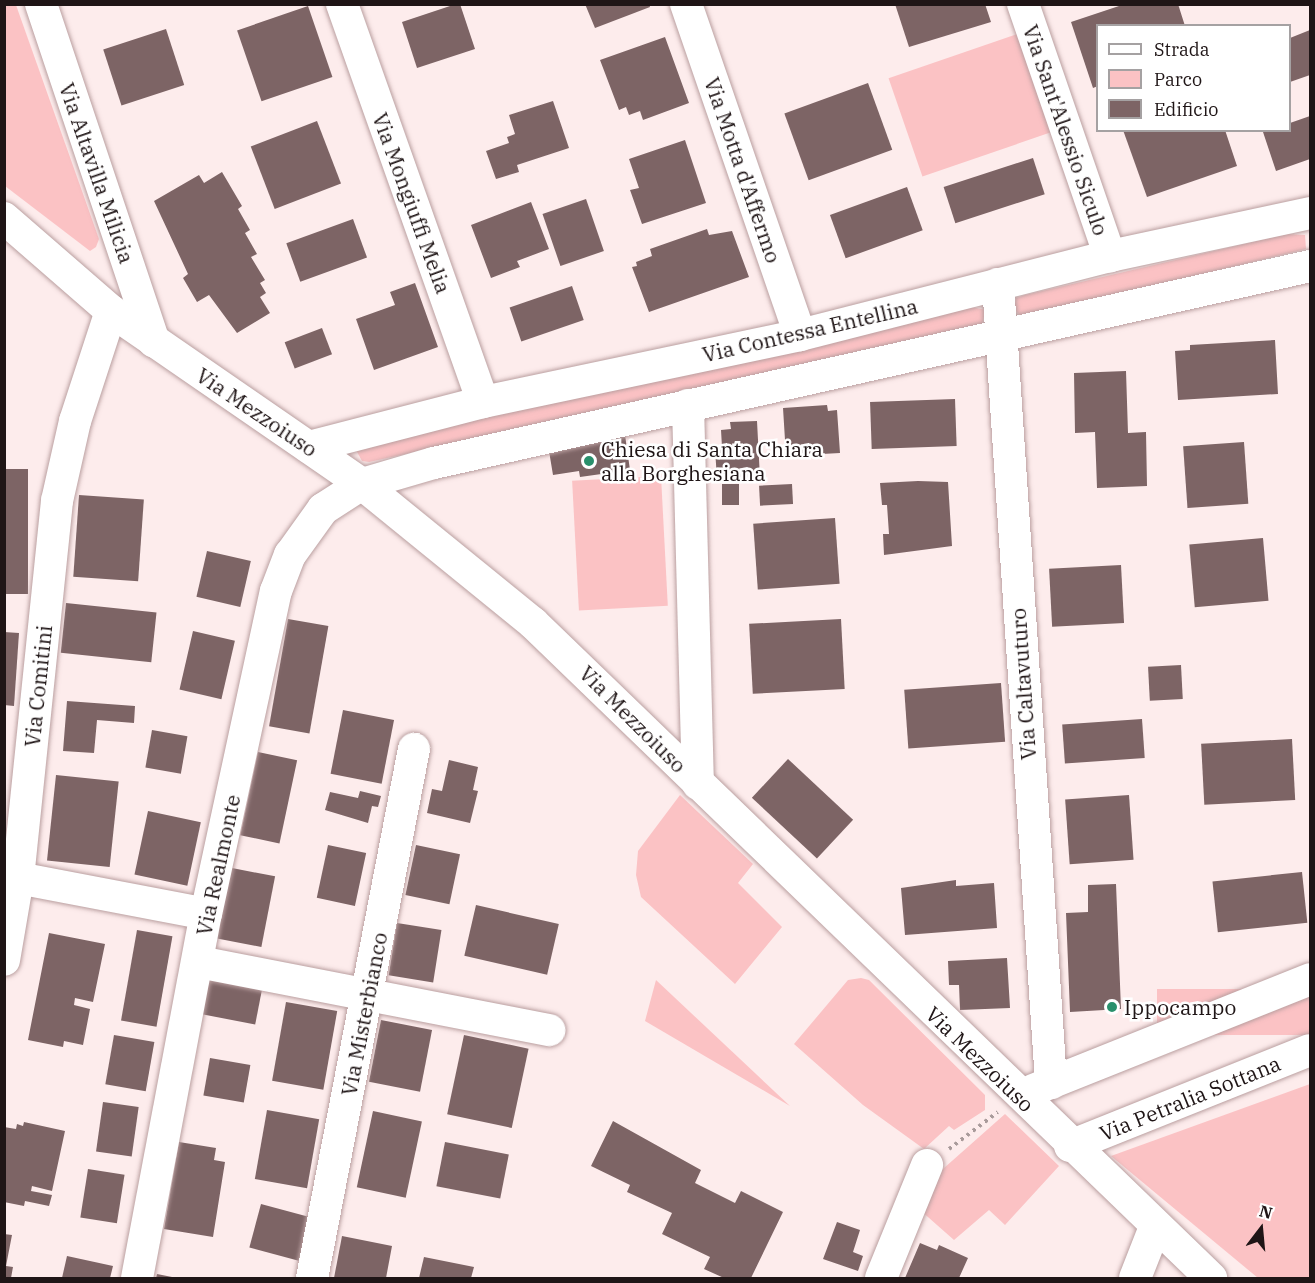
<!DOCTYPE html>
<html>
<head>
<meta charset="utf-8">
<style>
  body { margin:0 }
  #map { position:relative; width:1315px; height:1283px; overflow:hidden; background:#fdecec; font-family:"IBM Plex Serif",serif }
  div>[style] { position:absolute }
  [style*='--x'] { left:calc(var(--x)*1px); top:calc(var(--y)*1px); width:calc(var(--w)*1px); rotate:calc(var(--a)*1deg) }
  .green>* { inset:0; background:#fbc2c4; transform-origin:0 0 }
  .building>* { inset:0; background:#7d6465; transform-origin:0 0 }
  .path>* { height:4px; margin-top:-2px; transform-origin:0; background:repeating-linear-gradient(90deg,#a99b9b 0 3px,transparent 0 7.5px) }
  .roads { filter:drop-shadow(0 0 2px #ba9fa0) drop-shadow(0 0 2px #ba9fa0) }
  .minor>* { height:32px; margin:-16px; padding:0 16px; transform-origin:16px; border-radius:16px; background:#fff }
  .dots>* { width:16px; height:16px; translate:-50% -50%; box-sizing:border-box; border:3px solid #fff; border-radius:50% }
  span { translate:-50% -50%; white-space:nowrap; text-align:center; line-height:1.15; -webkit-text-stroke:5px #fff; paint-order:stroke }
  .street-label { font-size:21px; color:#1f1516 }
  .poi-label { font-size:21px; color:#1f1516 }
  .left { translate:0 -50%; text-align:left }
  .frame { position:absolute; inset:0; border:6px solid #1f1516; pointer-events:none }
  .legend { position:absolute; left:1096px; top:24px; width:195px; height:108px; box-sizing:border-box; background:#fff; border:2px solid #a5a1a2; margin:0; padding:8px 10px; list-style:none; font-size:18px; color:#1f1516 }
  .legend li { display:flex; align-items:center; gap:12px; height:30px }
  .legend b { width:30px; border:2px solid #a5a1a2 }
  .north { position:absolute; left:1231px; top:1199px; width:60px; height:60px; -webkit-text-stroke:4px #fff; paint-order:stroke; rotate:16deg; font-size:16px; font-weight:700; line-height:24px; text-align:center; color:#1f1516 }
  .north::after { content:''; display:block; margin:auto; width:21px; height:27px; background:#1f1516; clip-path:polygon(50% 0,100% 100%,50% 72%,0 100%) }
</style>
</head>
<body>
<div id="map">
  <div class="green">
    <i style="clip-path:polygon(4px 5px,16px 5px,99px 239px,96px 247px,90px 251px,5px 186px)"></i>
    <i style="left:1020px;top:33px;width:104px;height:139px;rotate:71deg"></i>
    <i style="clip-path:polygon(1287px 234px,1305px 235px,1306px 249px,1022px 317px,1014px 309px,1016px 298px,1025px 295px)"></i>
    <i style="clip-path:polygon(971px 307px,986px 310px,981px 327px,369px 462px,362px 461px,355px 448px,357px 443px)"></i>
    <i style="left:661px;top:476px;width:130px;height:89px;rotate:87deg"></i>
    <i style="clip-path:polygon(680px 795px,753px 864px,738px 883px,782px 927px,735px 984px,641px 897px,636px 875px,638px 851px)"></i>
    <i style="clip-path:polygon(861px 978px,869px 980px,985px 1095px,985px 1110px,954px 1130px,949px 1126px,924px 1149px,863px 1105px,794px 1044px,848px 980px)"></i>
    <i style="clip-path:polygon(656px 980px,790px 1106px,645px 1021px)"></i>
    <i style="left:1310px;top:989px;width:46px;height:153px;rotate:90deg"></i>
    <i style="clip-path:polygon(1310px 1084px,1310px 1278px,1258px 1278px,1111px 1156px)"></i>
    <i style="clip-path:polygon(1005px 1114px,1059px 1166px,1005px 1225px,989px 1210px,954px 1240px,920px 1210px,935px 1176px)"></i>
  </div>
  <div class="building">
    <i style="clip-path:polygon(456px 4px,460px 4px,475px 49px,417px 68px,402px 22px)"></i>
    <i style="clip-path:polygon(585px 4px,649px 4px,650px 7px,595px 28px)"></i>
    <i style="clip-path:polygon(895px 4px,985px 4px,991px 22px,909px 47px)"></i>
    <i style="clip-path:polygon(1125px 4px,1178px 4px,1185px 26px,1098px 26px,1098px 86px,1093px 88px,1071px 22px)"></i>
    <i style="left:308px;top:6px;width:75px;height:75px;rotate:71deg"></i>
    <i style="left:166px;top:29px;width:59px;height:66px;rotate:72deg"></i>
    <i style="clip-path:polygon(1310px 30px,1310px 75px,1290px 82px,1290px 38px)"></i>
    <i style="clip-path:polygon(665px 37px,689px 103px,643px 120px,640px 111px,629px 115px,626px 107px,619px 110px,600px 60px)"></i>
    <i style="left:868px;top:83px;width:71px;height:89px;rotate:70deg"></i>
    <i style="clip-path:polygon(553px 101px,569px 148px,517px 165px,519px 172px,496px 179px,486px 151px,509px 143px,507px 137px,515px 134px,509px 115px)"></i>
    <i style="clip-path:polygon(1310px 116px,1310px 159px,1276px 171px,1263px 132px,1290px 130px,1290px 123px)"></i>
    <i style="left:317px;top:121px;width:67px;height:71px;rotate:69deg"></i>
    <i style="clip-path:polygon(1123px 130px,1225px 130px,1237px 166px,1147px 197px)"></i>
    <i style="clip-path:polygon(685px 140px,706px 203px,642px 224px,630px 190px,639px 188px,629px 159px)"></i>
    <i style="left:1033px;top:158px;width:38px;height:94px;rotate:72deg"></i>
    <i style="clip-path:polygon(222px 172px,242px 206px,238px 209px,250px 230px,245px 233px,257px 254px,251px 257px,265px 280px,260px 283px,266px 293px,260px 297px,270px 313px,237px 333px,209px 295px,197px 302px,183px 278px,188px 274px,154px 201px,199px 175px,204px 183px)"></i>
    <i style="left:907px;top:187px;width:46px;height:82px;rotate:70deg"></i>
    <i style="left:586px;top:199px;width:55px;height:46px;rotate:71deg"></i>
    <i style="clip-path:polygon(531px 202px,549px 249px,517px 261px,520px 267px,491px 278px,471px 225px)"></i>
    <i style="left:353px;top:219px;width:41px;height:71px;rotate:70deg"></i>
    <i style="clip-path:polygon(707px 229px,709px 235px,732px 231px,749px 277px,649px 312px,632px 267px,637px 266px,636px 262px,652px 256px,650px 249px)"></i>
    <i style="clip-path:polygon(415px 283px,438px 347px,374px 370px,356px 319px,395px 305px,390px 292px)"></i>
    <i style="left:572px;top:286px;width:36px;height:66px;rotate:71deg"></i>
    <i style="left:322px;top:328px;width:28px;height:40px;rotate:69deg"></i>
    <i style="clip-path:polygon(1275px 340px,1278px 394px,1178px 400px,1175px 351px,1190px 350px,1190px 345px)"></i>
    <i style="clip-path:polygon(1126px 371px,1128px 433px,1146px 432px,1147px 486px,1097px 488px,1095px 432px,1075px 433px,1074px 373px)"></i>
    <i style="left:955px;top:399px;width:47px;height:85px;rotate:88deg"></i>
    <i style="clip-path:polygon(827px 405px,828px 411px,837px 410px,840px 453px,786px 456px,783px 408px)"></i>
    <i style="clip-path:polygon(757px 421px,760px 478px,717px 480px,715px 448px,722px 447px,721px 430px,731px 429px,730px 422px)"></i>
    <i style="clip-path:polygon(625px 435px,630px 470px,580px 477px,579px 471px,553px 475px,549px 451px)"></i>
    <i style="left:1244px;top:442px;width:62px;height:61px;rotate:86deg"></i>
    <i style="left:4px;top:469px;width:24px;height:125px"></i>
    <i style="clip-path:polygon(918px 481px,948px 482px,952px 546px,884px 555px,883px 534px,889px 534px,887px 505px,882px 505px,880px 483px)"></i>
    <i style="left:722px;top:484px;width:17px;height:21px"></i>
    <i style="left:792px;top:484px;width:20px;height:33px;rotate:87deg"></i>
    <i style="left:79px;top:495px;width:65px;height:82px;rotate:4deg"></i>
    <i style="left:835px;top:518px;width:66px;height:82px;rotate:86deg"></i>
    <i style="left:1263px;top:538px;width:63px;height:74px;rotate:85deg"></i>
    <i style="left:207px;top:551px;width:45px;height:47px;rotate:13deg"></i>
    <i style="left:1121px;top:565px;width:58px;height:72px;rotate:87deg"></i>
    <i style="left:66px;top:603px;width:91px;height:50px;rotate:6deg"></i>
    <i style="left:288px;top:619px;width:41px;height:109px;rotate:10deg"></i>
    <i style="left:841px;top:619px;width:70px;height:92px;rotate:87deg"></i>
    <i style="left:193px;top:631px;width:43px;height:60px;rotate:13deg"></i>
    <i style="clip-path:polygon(4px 632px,19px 633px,14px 706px,4px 705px)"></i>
    <i style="left:1181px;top:665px;width:34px;height:33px;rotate:87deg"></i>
    <i style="left:1001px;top:683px;width:59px;height:97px;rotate:86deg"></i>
    <i style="clip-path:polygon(67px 701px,135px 706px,134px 723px,97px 720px,94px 753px,63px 751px)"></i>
    <i style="left:343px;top:710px;width:52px;height:65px;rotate:11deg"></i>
    <i style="left:1142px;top:719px;width:39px;height:80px;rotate:86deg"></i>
    <i style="left:152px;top:730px;width:36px;height:38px;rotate:10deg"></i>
    <i style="left:1292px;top:739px;width:61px;height:91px;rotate:87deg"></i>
    <i style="left:258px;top:752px;width:40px;height:85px;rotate:12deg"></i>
    <i style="left:788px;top:759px;width:89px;height:53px;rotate:43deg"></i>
    <i style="clip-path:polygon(449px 760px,478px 767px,473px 790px,478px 791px,470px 823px,427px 813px,432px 789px,442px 791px)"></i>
    <i style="left:56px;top:775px;width:63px;height:86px;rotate:6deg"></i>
    <i style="clip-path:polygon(360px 791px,381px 796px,378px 807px,372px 806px,368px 823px,325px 810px,330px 792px,358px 798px)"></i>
    <i style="left:1129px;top:795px;width:65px;height:64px;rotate:86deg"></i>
    <i style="left:148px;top:811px;width:54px;height:65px;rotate:12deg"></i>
    <i style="left:328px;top:845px;width:39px;height:54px;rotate:12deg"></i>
    <i style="left:416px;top:845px;width:45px;height:51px;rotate:12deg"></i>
    <i style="left:227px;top:867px;width:49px;height:72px;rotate:11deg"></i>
    <i style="left:1302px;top:872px;width:51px;height:90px;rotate:84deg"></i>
    <i style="clip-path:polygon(956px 880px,956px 886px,994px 883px,997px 928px,905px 935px,901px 888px)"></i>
    <i style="clip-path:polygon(1116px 884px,1121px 1009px,1070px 1012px,1066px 913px,1088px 912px,1088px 885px)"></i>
    <i style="left:476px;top:905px;width:85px;height:52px;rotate:13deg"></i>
    <i style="left:397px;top:923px;width:45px;height:53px;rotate:9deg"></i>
    <i style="left:137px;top:930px;width:36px;height:92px;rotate:10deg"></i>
    <i style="clip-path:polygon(49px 933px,105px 944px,93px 1002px,75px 998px,74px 1005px,90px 1009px,83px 1045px,64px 1041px,63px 1047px,28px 1040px)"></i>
    <i style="clip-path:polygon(1007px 958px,1010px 1008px,960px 1010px,959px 985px,949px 985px,948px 961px)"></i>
    <i style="left:210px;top:974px;width:54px;height:41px;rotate:11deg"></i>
    <i style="left:286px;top:1002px;width:52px;height:80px;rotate:10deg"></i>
    <i style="left:381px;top:1020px;width:52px;height:63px;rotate:11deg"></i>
    <i style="left:114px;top:1035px;width:41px;height:50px;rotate:10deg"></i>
    <i style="left:464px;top:1035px;width:66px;height:81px;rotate:12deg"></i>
    <i style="left:210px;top:1058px;width:41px;height:38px;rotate:10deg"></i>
    <i style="left:103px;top:1102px;width:36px;height:50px;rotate:8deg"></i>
    <i style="left:267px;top:1110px;width:53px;height:70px;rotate:10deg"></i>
    <i style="left:373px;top:1111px;width:50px;height:78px;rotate:12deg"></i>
    <i style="clip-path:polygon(613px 1121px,701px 1170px,695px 1183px,735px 1203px,741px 1191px,783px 1212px,751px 1278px,724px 1278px,704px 1269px,710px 1257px,662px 1234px,672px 1213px,627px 1192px,630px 1185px,591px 1166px)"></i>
    <i style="clip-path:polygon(24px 1122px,65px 1131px,52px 1191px,32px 1186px,31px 1191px,52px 1195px,49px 1206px,25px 1201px,24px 1206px,4px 1202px,4px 1127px,16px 1129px,17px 1124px,23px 1126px)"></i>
    <i style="clip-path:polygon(179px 1142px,216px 1148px,214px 1160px,225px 1162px,213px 1237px,164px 1229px)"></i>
    <i style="left:445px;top:1142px;width:65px;height:45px;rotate:11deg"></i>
    <i style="left:88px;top:1169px;width:37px;height:49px;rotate:9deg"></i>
    <i style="left:261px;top:1204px;width:51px;height:45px;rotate:15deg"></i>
    <i style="clip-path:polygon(837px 1222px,860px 1230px,853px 1252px,863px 1256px,858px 1271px,823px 1259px)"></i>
    <i style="clip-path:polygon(4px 1234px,12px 1235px,6px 1266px,13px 1267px,11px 1278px,4px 1278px)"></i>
    <i style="clip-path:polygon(342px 1236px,392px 1246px,386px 1278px,334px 1278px)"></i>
    <i style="clip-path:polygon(920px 1243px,937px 1250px,939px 1245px,968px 1258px,959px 1278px,905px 1278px)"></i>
    <i style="clip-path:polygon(67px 1256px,113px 1266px,110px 1278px,62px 1278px)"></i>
    <i style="clip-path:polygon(424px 1257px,474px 1267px,471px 1278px,419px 1278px)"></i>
    <i style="clip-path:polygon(157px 1274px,172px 1277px,172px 1278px,156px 1278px)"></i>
  </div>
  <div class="path">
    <i style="--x:949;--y:1149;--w:61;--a:-37.1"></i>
  </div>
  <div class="roads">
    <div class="minor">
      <i style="--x:41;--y:4;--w:356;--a:71.5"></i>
      <i style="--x:342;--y:4;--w:422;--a:70.5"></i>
      <i style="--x:686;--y:4;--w:350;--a:71"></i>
      <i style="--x:1023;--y:4;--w:267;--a:71"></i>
      <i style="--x:4;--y:218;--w:142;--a:41"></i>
      <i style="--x:111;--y:311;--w:305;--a:34.6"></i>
      <i style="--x:362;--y:484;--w:220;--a:39.1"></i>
      <i style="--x:533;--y:623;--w:943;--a:44.01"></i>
      <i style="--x:998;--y:284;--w:801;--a:86.2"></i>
      <i style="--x:111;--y:311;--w:116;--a:108.1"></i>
      <i style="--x:75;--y:421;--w:82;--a:102.7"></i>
      <i style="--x:57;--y:501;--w:379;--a:95.9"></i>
      <i style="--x:18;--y:878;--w:191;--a:10.8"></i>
      <i style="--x:688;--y:405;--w:379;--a:88.5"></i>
      <i style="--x:309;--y:447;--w:180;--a:-14.5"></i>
      <i style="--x:483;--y:402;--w:324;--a:-11.9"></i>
      <i style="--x:800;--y:335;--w:320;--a:-14.3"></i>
      <i style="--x:1110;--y:256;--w:205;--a:-12.1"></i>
      <i style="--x:4;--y:960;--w:83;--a:-80.3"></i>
      <i style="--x:199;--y:962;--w:357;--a:11"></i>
      <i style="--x:1033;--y:1090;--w:298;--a:-21.8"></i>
      <i style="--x:1070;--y:1146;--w:258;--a:-21.8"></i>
      <i style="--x:137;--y:1278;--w:370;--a:-79.3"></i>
      <i style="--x:206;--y:914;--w:330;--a:-77.8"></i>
      <i style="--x:276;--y:591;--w:39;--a:-69"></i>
      <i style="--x:290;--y:555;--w:57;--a:-54.3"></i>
      <i style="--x:323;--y:509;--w:46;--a:-32.7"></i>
      <i style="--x:362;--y:484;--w:75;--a:-16.3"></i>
      <i style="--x:434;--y:463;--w:898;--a:-12.67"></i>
      <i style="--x:312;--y:1278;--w:539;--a:-79.09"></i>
      <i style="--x:881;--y:1278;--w:122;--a:-67.8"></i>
      <i style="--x:1135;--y:1278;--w:55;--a:-68.6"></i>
    </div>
  </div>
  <div class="dots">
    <i style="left:589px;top:461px;background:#29906c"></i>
    <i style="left:1112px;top:1007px;background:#29906c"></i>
  </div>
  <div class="street-label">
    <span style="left:1066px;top:130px;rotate:71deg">Via Sant'Alessio Siculo</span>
    <span style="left:743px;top:170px;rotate:71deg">Via Motta d'Affermo</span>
    <span style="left:97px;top:173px;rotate:71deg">Via Altavilla Milicia</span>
    <span style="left:412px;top:203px;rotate:70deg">Via Mongiuffi Melia</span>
    <span style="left:810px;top:330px;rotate:-13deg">Via Contessa Entellina</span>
    <span style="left:257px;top:412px;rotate:34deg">Via Mezzoiuso</span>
    <span style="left:1023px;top:684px;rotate:-94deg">Via Caltavuturo</span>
    <span style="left:38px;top:686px;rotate:-84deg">Via Comitini</span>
    <span style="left:633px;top:719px;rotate:45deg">Via Mezzoiuso</span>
    <span style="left:218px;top:865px;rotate:-78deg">Via Realmonte</span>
    <span style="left:364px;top:1014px;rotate:-79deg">Via Misterbianco</span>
    <span style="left:980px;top:1059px;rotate:44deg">Via Mezzoiuso</span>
    <span style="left:1190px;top:1098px;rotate:-22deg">Via Petralia Sottana</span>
  </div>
  <div class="poi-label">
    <span class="left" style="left:601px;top:461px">Chiesa di Santa Chiara<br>alla Borghesiana</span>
    <span class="left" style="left:1124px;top:1007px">Ippocampo</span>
  </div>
  <div class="frame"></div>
  <ul class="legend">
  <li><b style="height:8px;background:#fff"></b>Strada</li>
  <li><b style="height:16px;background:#fbc2c4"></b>Parco</li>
  <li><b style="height:16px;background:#7d6465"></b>Edificio</li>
  </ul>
  <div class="north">N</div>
</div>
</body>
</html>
